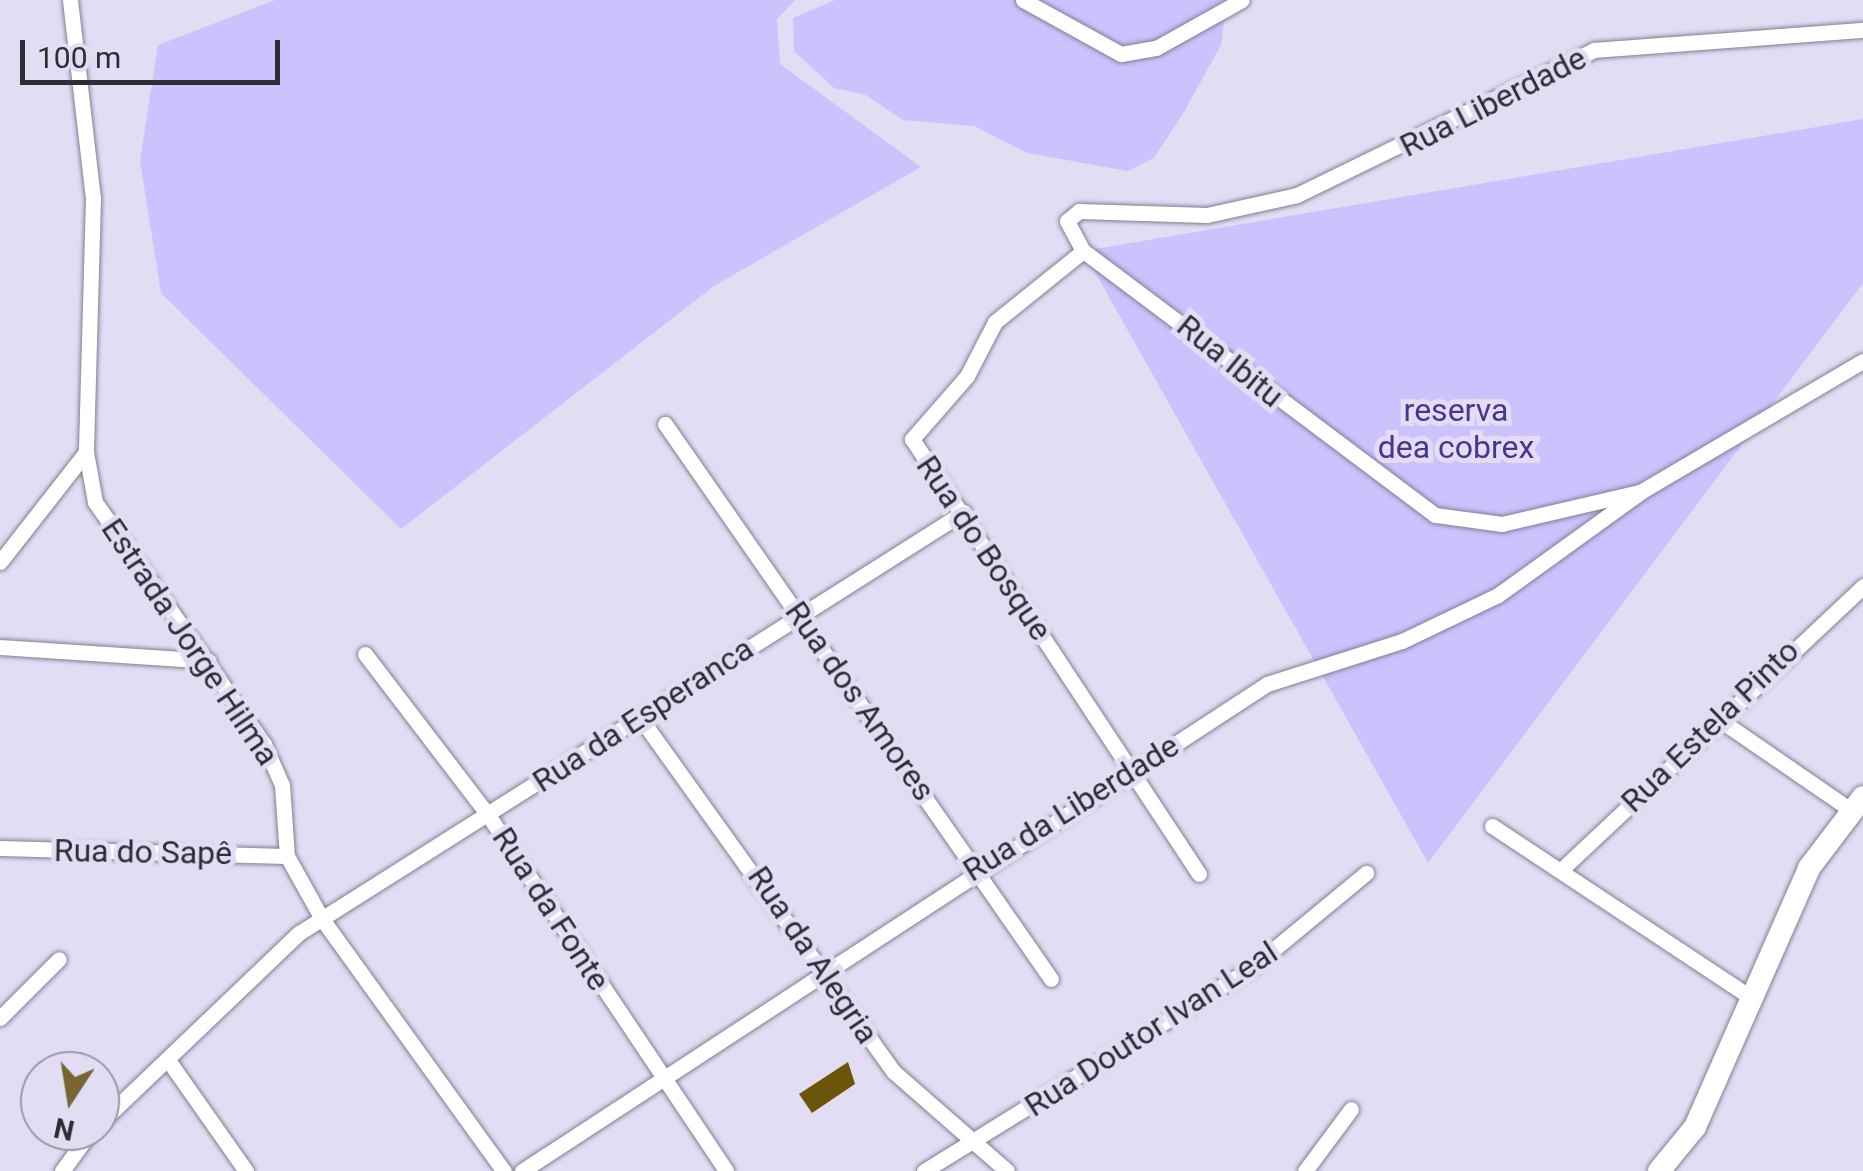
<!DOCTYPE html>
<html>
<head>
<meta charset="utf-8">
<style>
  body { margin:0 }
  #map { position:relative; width:1863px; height:1171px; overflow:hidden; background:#e1def4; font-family:Roboto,sans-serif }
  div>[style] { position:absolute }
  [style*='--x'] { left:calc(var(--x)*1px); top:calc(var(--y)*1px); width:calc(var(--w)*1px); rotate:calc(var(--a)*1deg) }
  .green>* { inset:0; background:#ccc2fe }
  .building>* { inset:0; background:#6c540b }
  .roads { filter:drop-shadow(0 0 2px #827f93) drop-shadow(0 0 2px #827f93) }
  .street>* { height:15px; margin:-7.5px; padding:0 7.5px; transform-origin:7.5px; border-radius:7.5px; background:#fff }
  .secondary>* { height:22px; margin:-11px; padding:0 11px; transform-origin:11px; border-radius:11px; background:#fff }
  span { translate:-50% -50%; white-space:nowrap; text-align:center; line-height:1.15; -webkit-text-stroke:10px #e1def4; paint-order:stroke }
  .street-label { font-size:32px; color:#2e2d35 }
  .park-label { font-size:32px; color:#4d338c }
  .north { position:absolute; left:20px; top:1051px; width:100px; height:100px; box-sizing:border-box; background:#e1def4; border:2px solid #9997a8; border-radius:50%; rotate:192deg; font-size:28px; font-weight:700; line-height:40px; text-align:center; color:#2e2d35 }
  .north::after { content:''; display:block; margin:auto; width:35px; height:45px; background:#796534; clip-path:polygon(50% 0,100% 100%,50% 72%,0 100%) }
  .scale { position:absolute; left:20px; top:40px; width:260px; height:45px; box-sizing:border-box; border:5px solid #2e2d35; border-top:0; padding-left:12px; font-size:30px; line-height:35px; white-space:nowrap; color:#2e2d35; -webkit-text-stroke:8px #e1def4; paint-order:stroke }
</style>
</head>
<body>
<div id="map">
  <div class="green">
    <i style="clip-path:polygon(275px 0,795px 0,777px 19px,780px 64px,921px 167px,714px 286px,401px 529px,161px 293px,140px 161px,158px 45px)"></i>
    <i style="clip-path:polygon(835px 0,1227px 0,1221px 45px,1184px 112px,1154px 158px,1128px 171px,1027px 153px,974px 126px,903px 120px,866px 95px,834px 88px,794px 51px,793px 18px)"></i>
    <i style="clip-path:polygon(1863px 119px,1863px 283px,1428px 863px,1083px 251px)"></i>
  </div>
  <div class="building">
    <i style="clip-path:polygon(848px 1062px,855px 1084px,812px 1113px,799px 1094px)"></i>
  </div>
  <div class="roads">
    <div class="street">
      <i style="--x:70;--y:0;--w:199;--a:83.4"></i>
      <i style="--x:93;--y:198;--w:254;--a:91.6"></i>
      <i style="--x:86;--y:452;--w:51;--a:79.8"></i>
      <i style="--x:95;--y:502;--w:295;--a:55.1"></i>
      <i style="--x:264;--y:744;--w:45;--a:66.3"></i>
      <i style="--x:282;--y:785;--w:71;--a:86"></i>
      <i style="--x:287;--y:856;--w:72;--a:60.9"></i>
      <i style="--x:322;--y:919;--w:311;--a:54.2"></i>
      <i style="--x:1023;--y:0;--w:112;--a:28.9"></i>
      <i style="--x:1121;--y:54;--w:36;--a:-10"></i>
      <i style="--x:1156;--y:48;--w:98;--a:-29.2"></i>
      <i style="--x:1083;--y:251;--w:113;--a:141.1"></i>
      <i style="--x:995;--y:322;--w:61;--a:117.4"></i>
      <i style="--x:967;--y:376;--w:84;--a:131.1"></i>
      <i style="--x:912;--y:439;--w:521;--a:56.58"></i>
      <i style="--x:665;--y:424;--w:676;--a:55.18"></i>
      <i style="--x:1639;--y:492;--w:141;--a:166.9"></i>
      <i style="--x:1502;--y:524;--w:68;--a:-172.3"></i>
      <i style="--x:1435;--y:515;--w:440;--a:-143.1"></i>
      <i style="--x:1083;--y:251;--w:34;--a:-118"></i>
      <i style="--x:1067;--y:221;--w:16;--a:-40"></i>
      <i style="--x:1079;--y:211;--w:128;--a:1.8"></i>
      <i style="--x:1207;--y:215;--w:92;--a:-12.5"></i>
      <i style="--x:1297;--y:195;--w:331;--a:-26"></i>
      <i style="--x:1594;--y:50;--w:270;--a:-4.3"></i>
      <i style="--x:0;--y:562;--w:140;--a:-52"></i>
      <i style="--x:0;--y:647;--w:209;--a:3.8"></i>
      <i style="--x:365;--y:654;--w:203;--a:52.6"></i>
      <i style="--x:488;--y:815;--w:428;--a:56.2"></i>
      <i style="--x:1717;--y:718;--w:159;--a:34.5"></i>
      <i style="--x:641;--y:719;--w:434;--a:54.4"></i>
      <i style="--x:894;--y:1072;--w:150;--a:41.2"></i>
      <i style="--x:1492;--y:826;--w:313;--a:33.5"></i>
      <i style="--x:0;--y:848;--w:287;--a:1.6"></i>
      <i style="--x:1561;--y:870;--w:415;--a:-43.2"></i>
      <i style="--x:0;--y:1018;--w:83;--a:-45"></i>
      <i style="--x:168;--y:1060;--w:136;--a:54.9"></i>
      <i style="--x:100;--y:1123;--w:275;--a:-43.7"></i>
      <i style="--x:299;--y:933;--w:787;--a:-32.34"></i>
      <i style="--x:62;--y:1171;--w:49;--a:-54.1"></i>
      <i style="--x:522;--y:1171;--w:890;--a:-33.17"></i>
      <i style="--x:1267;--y:684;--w:142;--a:-17.7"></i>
      <i style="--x:1402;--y:641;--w:106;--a:-25.6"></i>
      <i style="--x:1498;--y:595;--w:178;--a:-35.8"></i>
      <i style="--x:1642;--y:491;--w:256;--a:-30.5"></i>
      <i style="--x:924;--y:1171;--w:384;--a:-31.8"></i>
      <i style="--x:1250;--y:969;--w:151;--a:-39.6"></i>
      <i style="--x:1305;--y:1171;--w:77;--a:-53.4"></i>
    </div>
    <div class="secondary">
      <i style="--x:1659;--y:1171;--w:57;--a:-50.7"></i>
      <i style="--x:1695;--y:1127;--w:283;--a:-66.2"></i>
      <i style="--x:1809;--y:868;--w:89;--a:-52.7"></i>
    </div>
  </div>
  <div class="street-label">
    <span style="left:1493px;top:102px;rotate:-27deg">Rua Liberdade</span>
    <span style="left:1230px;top:361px;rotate:39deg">Rua Ibitu</span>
    <span style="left:984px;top:548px;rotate:56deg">Rua do Bosque</span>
    <span style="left:190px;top:642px;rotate:56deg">Estrada Jorge Hilma</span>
    <span style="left:860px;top:701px;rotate:55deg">Rua dos Amores</span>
    <span style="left:643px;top:715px;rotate:-33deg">Rua da Esperanca</span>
    <span style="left:1710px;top:726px;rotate:-44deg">Rua Estela Pinto</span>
    <span style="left:1071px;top:808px;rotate:-32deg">Rua da Liberdade</span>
    <span style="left:143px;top:852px;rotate:1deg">Rua do Sapê</span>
    <span style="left:551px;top:909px;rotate:57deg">Rua da Fonte</span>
    <span style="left:813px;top:955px;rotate:56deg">Rua da Alegria</span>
    <span style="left:1151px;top:1029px;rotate:-33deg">Rua Doutor Ivan Leal</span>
  </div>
  <div class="park-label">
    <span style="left:1456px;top:429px">reserva<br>dea cobrex</span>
  </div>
  <div class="north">N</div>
  <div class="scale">100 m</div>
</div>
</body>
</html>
